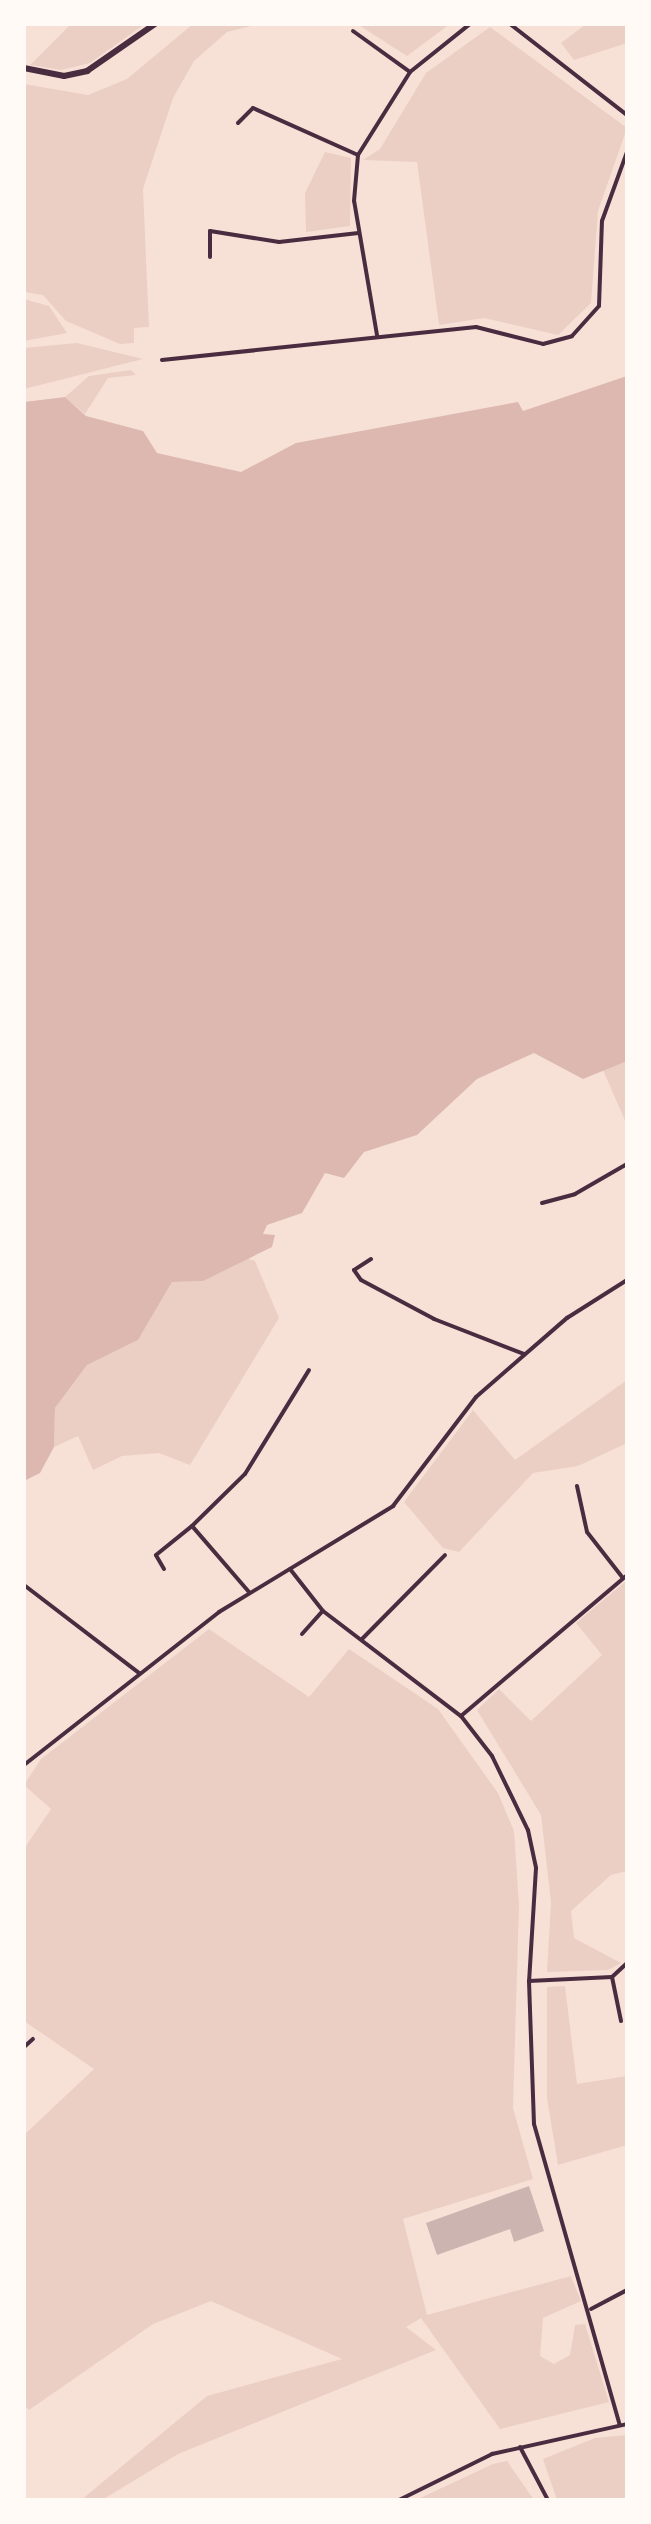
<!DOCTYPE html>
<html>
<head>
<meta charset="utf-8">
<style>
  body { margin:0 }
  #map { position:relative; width:651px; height:2524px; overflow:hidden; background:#f7e1d7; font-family:"Work Sans",sans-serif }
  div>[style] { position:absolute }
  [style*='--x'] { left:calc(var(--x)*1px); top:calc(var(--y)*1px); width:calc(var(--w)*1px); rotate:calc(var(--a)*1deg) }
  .green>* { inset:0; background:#ebcfc5 }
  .water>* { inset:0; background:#dcb8b0 }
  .building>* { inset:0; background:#ccb4b1 }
  .minor>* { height:4px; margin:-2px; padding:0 2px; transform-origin:2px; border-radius:2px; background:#4a2c40 }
  .tertiary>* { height:6px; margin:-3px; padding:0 3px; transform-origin:3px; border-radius:3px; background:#4a2c40 }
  span { translate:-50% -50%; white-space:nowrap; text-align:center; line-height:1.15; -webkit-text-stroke:8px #fffaf5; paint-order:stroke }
  .frame { position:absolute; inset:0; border:26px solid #fffaf5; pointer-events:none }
</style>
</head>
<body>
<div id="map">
  <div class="green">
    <i style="clip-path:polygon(71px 24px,145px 24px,90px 63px,61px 70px,30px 65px)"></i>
    <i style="clip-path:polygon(193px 24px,259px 24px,227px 32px,194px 61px,173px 98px,143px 189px,149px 327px,134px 328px,134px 343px,120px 344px,66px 321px,43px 295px,24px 292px,24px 84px,88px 95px,127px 79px)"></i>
    <i style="clip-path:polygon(357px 24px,450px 24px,407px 56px)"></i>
    <i style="clip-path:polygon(586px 24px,627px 24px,627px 43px,574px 60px,561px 43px)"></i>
    <i style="clip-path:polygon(490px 27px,627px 128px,598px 211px,591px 303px,558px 335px,484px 318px,439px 325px,417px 162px,363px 160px,380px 149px,426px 73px)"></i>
    <i style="clip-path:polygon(325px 152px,351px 158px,350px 226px,306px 232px,305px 193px)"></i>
    <i style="clip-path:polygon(24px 299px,49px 306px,67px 333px,24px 341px)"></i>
    <i style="clip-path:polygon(77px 343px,143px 359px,24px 389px,24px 348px)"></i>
    <i style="clip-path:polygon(131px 370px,136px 375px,108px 378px,85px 414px,65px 397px,89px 376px)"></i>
    <i style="clip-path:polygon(627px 1061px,627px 1125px,603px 1070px)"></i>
    <i style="clip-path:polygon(241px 1256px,255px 1261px,279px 1318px,190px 1465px,159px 1453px,122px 1456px,93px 1470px,78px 1436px,54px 1447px,55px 1408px,87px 1365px,138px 1340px,172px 1282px,203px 1281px)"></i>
    <i style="clip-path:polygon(627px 1380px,627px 1443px,578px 1466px,533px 1473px,459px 1552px,443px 1548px,404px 1502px,473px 1410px,515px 1460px)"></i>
    <i style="clip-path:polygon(627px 1580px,627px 1871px,611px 1875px,571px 1911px,574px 1938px,621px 1963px,608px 1970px,547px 1972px,551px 1902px,541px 1815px,477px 1710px,499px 1689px,531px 1721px,602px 1655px,576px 1623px)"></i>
    <i style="clip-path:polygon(209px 1629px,309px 1697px,349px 1649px,438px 1709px,498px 1793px,514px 1831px,519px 1905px,513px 2108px,533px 2179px,403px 2219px,427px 2315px,571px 2276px,581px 2301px,543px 2318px,540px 2356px,554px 2364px,570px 2355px,575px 2325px,585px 2324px,609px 2402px,500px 2429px,421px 2318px,406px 2327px,436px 2350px,178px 2454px,102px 2500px,81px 2500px,207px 2396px,342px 2359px,211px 2301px,153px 2324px,29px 2410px,24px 2405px,24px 2135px,94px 2069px,24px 2021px,24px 1849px,51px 1809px,24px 1785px,41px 1759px)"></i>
    <i style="clip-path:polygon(565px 1986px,577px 2084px,627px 2076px,627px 2145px,558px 2165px,547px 2098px,547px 1987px)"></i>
    <i style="clip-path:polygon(627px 2435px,627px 2500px,557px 2500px,543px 2459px,595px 2438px)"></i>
    <i style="clip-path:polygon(507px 2461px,534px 2500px,416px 2500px,493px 2464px)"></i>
  </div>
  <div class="water">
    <i style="clip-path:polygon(627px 376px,627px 1061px,583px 1079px,534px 1053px,477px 1079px,417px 1135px,364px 1152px,344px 1178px,325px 1173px,302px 1213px,267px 1225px,263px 1234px,275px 1235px,272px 1247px,203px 1281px,172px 1282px,138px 1340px,87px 1365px,55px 1408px,54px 1447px,40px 1473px,24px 1481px,24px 402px,65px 397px,86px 416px,143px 431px,157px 453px,241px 472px,296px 443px,518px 402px,523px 411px)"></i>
  </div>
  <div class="building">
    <i style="clip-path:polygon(529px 2186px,544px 2231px,514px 2242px,510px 2229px,437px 2255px,426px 2223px)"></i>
  </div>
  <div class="minor">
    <i style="--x:510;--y:24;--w:148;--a:37.9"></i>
    <i style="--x:353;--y:31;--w:70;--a:35.7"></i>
    <i style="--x:238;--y:123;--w:21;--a:-45"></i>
    <i style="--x:253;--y:108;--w:115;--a:24.1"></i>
    <i style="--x:210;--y:257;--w:26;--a:-90"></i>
    <i style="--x:210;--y:231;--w:70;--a:9.1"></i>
    <i style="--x:279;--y:242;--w:80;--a:-6.5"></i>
    <i style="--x:377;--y:335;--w:136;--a:-99.7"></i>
    <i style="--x:354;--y:201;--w:46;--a:-85"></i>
    <i style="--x:358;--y:155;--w:98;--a:-57.9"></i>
    <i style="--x:410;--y:72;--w:77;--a:-38.7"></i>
    <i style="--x:162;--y:360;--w:316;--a:-6"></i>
    <i style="--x:476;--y:327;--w:69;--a:14.2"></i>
    <i style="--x:543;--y:344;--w:30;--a:-15"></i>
    <i style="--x:572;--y:336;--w:40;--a:-48"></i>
    <i style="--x:599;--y:306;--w:85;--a:-88"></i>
    <i style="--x:602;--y:221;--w:73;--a:-70.1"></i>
    <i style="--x:542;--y:1203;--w:34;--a:-15"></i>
    <i style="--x:575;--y:1194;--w:60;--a:-30"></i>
    <i style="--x:371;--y:1259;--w:20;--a:147"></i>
    <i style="--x:354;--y:1270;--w:12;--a:55"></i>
    <i style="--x:361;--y:1280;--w:83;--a:28.1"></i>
    <i style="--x:434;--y:1319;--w:97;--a:21.3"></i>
    <i style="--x:577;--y:1486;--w:47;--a:77.7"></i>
    <i style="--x:587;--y:1532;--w:58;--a:52"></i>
    <i style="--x:164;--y:1569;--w:16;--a:-120"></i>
    <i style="--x:156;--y:1555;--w:46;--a:-38.9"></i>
    <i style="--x:290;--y:1569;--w:53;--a:51.8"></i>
    <i style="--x:323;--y:1611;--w:173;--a:37.3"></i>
    <i style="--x:461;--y:1716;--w:51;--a:52.2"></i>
    <i style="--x:492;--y:1756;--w:82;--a:64.1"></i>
    <i style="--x:528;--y:1830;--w:39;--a:78"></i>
    <i style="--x:536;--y:1868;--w:113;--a:93.5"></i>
    <i style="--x:529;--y:1981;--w:143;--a:88"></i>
    <i style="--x:534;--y:2124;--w:313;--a:74.1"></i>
    <i style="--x:24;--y:1585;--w:145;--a:37.4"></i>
    <i style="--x:249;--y:1592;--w:87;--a:-130.8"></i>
    <i style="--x:192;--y:1526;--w:74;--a:-44.5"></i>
    <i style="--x:245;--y:1474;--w:122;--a:-58.4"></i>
    <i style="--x:302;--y:1634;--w:31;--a:-48"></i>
    <i style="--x:362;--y:1639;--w:118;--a:-45.3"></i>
    <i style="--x:461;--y:1716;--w:218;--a:-40.3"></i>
    <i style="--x:24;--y:1765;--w:248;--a:-38.1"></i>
    <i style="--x:219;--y:1612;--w:204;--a:-31.3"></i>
    <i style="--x:393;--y:1506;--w:137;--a:-52.7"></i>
    <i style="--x:476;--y:1397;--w:121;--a:-41"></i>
    <i style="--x:567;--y:1318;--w:71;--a:-32.3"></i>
    <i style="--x:612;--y:1977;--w:45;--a:78.4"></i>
    <i style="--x:529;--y:1981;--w:83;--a:-2.8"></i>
    <i style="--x:612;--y:1977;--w:21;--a:-43"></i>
    <i style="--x:24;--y:2047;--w:12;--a:-42"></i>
    <i style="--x:591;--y:2309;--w:41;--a:-27.8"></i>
    <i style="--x:520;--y:2447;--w:60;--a:62.2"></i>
    <i style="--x:399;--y:2500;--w:104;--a:-26.3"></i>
    <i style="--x:492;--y:2454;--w:138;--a:-12.5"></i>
  </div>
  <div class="tertiary">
    <i style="--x:24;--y:68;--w:41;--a:11.3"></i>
    <i style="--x:64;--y:76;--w:24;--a:-12"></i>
    <i style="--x:87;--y:71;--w:83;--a:-34.7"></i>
  </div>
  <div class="frame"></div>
</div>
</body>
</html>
